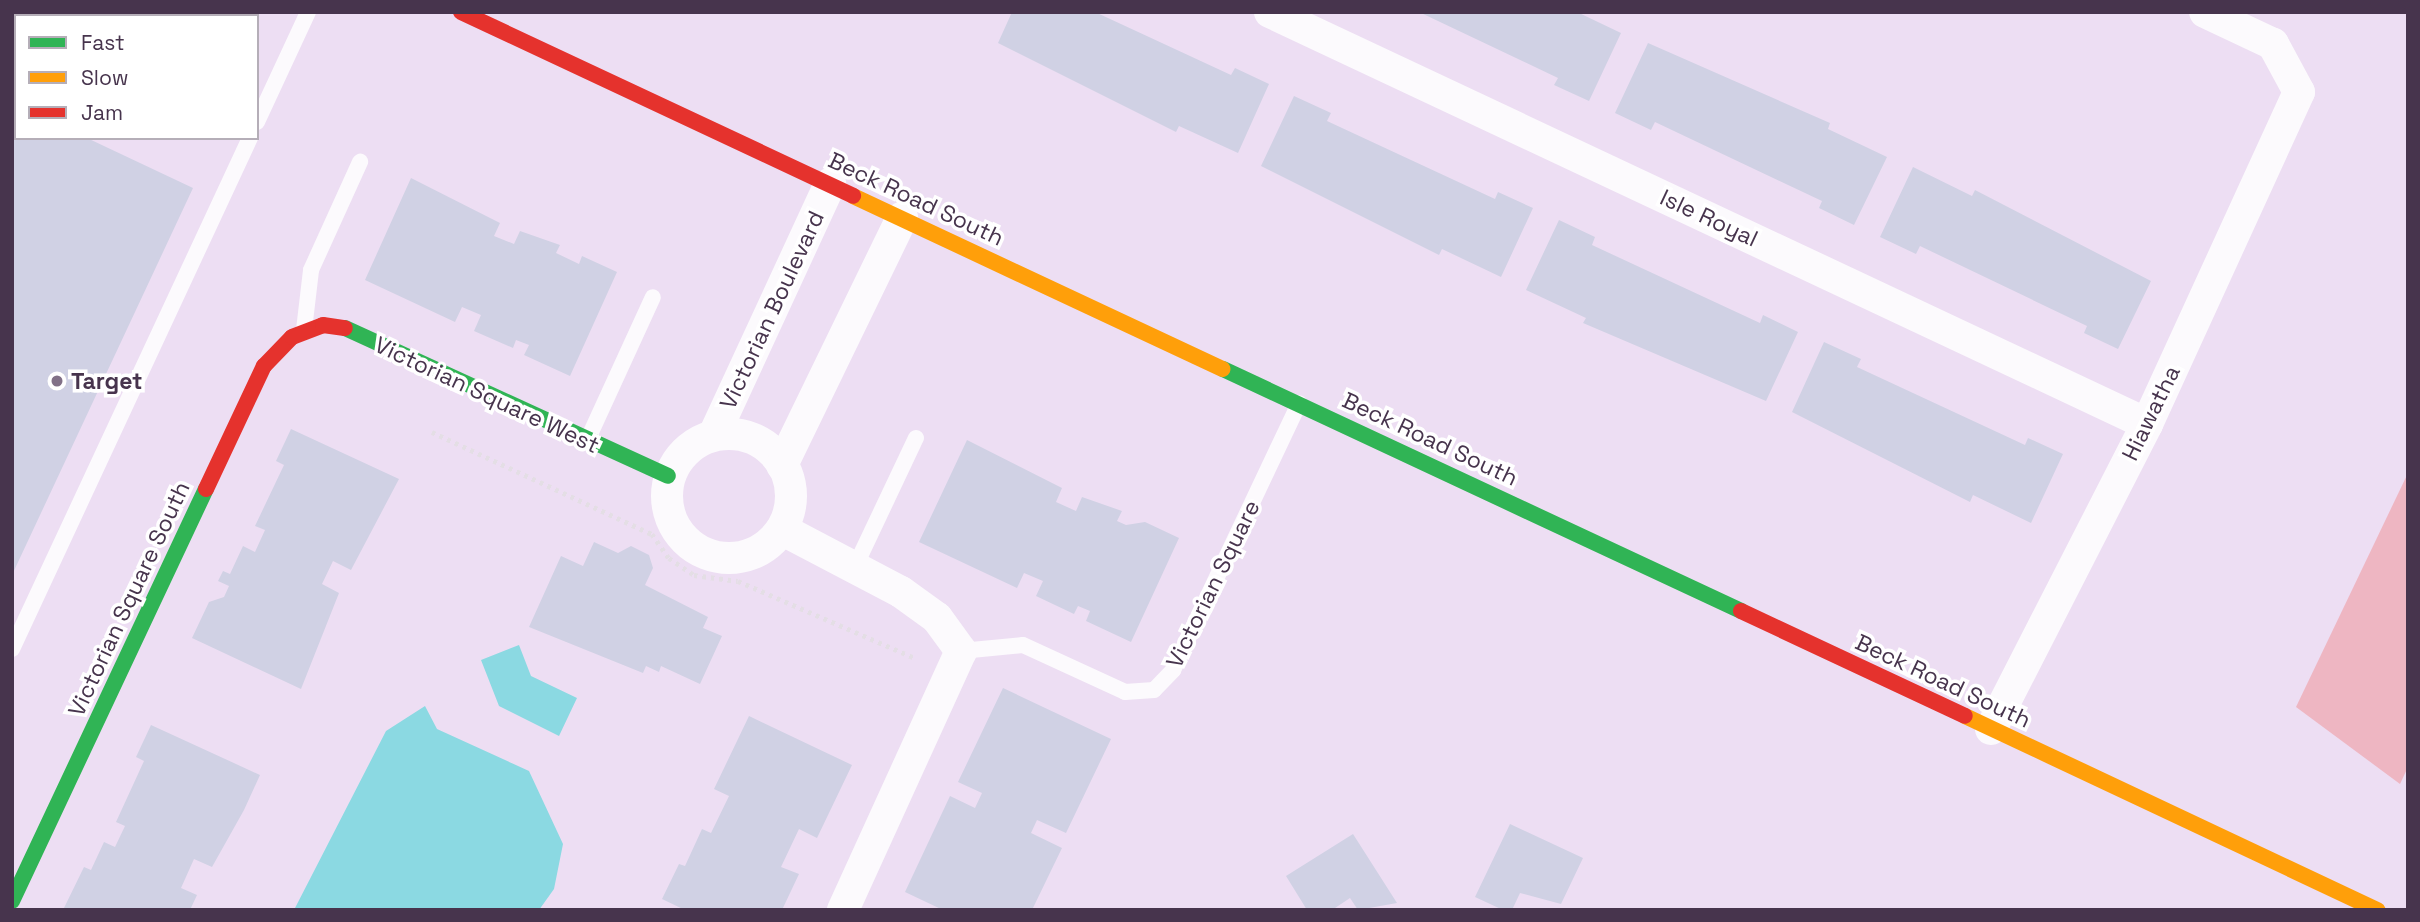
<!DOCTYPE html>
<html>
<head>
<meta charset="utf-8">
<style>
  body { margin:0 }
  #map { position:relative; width:2420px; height:922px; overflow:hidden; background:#eddef3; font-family:"Space Grotesk",sans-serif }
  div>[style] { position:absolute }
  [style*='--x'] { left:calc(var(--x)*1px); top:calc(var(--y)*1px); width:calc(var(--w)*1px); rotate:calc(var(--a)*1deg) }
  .forest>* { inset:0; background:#eeb6c2 }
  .water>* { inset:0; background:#8bd9e2 }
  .building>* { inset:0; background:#d0d1e4 }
  .path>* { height:4.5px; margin-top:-2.25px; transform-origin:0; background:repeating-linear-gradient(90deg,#e4dee5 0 3.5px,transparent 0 8.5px) }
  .lane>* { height:16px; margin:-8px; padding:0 8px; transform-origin:8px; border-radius:8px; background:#fcfafd }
  .street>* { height:32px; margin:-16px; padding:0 16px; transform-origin:16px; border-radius:16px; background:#fcfafd }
  .street>.ring { margin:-16px; padding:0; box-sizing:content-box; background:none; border:32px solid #fcfafd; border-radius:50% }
  .fast>* { height:16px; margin:-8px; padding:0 8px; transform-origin:8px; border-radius:8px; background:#30b455 }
  .slow>* { height:16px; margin:-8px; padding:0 8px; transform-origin:8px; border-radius:8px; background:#ff9f0a }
  .jam>* { height:16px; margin:-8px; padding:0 8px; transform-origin:8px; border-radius:8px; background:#e5322d }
  .dots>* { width:19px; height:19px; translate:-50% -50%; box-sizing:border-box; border:4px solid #fff; border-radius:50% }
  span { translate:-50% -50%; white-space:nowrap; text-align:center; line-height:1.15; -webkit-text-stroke:7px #fff; paint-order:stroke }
  .street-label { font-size:23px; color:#47344d }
  .poi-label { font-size:23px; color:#47344d; font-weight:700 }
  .left { translate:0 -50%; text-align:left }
  .frame { position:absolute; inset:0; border:14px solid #47344d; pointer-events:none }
  .legend { position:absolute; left:14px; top:14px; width:245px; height:126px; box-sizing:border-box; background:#fff; border:2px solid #b5aeb8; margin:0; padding:9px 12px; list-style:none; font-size:21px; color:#47344d }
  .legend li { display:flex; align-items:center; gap:14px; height:35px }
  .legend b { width:35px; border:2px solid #b5aeb8 }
</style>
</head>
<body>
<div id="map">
  <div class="forest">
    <i style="clip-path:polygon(2408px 473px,2408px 767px,2400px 784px,2296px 707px)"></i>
  </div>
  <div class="water">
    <i style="clip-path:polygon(519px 645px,531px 676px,577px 698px,559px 736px,499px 706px,481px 660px)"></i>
    <i style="clip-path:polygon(425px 706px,437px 729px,529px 771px,563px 844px,554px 889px,539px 910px,294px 910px,386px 731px)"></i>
  </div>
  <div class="building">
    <i style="clip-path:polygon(1012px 12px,1095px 12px,1231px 75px,1235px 68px,1269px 84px,1238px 153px,1179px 126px,1176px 132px,998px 43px)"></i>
    <i style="clip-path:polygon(1419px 12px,1577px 12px,1621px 33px,1589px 101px,1554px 85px,1558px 78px)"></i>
    <i style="clip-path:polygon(1648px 43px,1830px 123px,1828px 129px,1887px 157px,1854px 225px,1819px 208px,1822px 201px,1655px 122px,1651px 130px,1615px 113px)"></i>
    <i style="clip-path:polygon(1294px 96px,1331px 113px,1327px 121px,1495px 199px,1498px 192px,1533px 208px,1501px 277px,1442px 249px,1439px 255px,1261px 166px)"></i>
    <i style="clip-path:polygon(12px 103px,16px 138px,87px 138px,193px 188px,12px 575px)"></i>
    <i style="clip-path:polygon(1913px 167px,1972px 196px,1975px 190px,2151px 281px,2118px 349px,2084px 333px,2087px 326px,1920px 246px,1916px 254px,1880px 237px)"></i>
    <i style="clip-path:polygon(411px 178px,500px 223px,494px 236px,514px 244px,520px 231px,560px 245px,556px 253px,579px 264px,582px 256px,617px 272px,570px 376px,524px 355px,529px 345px,516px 340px,513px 348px,474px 331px,481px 315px,462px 307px,455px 322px,365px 280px)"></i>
    <i style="clip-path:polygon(1559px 220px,1595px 237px,1592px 245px,1760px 323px,1763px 315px,1798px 332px,1766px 401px,1583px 323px,1586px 318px,1526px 290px)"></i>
    <i style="clip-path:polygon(1824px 342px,1861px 359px,1857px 367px,2025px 445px,2028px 438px,2063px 454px,2031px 523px,1973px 495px,1970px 502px,1792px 412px)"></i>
    <i style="clip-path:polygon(291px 429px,399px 479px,351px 570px,333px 561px,322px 584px,339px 593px,301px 689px,192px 638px,209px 602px,224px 597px,229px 586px,218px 581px,223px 571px,230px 574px,243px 546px,255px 552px,265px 530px,255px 526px,284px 465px,276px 461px)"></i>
    <i style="clip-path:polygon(967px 440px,1062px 488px,1056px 502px,1076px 511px,1082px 497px,1122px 511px,1117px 521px,1126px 525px,1145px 522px,1179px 538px,1131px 642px,1086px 621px,1090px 611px,1078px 606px,1074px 614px,1036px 596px,1043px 581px,1024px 573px,1017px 588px,919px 542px)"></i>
    <i style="clip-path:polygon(594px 542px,618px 553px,631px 546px,649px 555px,653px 568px,645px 585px,708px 617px,703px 628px,722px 636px,700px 684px,661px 666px,659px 672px,646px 666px,643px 673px,529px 627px,561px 556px,583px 566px)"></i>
    <i style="clip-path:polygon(1003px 688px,1111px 739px,1066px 833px,1037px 820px,1031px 833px,1062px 848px,1032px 910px,943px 910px,905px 892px,950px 796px,975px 808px,982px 793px,958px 782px)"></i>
    <i style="clip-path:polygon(749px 716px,852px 765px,817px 838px,799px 829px,781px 867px,799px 874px,782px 910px,685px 910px,662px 899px,679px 864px,685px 866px,702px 829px,711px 833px,729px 796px,714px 789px)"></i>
    <i style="clip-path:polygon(151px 725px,260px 775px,244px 810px,212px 867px,194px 859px,181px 888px,197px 895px,190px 910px,63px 910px,84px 867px,91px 870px,104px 842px,115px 847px,125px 826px,116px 822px,144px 761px,136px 757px)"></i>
    <i style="clip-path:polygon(1510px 824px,1583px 858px,1561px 904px,1520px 893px,1512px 910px,1503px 910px,1475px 897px)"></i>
    <i style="clip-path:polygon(1353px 834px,1397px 903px,1358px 910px,1350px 898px,1332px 910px,1307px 910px,1286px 876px)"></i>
  </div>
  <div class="path">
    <i style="--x:432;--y:432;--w:242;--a:24.9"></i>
    <i style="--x:652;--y:534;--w:29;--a:55"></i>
    <i style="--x:669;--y:558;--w:30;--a:34"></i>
    <i style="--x:694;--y:575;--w:44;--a:7.8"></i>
    <i style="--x:738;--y:581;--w:193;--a:23.5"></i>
  </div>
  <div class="lane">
    <i style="--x:257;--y:122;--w:121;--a:-65.1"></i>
    <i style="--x:304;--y:330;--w:60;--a:-83.3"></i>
    <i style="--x:311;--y:270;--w:119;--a:-65.6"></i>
    <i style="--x:587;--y:441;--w:158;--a:-65.4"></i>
    <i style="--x:854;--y:569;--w:145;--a:-64.7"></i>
    <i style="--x:12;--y:649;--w:564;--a:-65.03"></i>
    <i style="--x:961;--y:651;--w:62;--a:-5.5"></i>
    <i style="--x:1023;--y:645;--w:112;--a:24.7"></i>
    <i style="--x:1125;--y:692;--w:29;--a:-4"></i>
    <i style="--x:1154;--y:690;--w:28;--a:-46"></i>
    <i style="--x:1173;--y:670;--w:295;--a:-64.7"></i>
  </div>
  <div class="street">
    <i style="--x:1270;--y:12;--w:969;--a:25.16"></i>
    <i class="ring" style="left:667px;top:434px;width:92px;height:92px"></i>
    <i style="--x:714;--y:435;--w:277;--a:-65.2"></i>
    <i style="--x:782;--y:465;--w:275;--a:-64.1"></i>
    <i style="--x:783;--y:530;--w:133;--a:27.7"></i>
    <i style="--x:901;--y:592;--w:44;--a:35.8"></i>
    <i style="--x:937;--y:618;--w:41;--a:54"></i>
    <i style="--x:961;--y:651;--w:285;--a:114.5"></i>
    <i style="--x:1991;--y:729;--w:343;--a:-62.9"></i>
    <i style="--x:2147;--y:424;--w:365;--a:-65.4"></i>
    <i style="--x:2299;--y:92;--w:55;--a:-118.4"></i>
    <i style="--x:2273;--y:44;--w:75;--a:-154.8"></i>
  </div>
  <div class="fast">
    <i style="--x:345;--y:328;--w:355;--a:24.6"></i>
    <i style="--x:1223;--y:369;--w:572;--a:25.04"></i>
    <i style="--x:12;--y:901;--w:455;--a:-64.8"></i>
  </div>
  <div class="slow">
    <i style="--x:853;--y:196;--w:408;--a:25.1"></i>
    <i style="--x:1965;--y:716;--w:456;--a:25.2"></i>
  </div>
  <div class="jam">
    <i style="--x:461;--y:12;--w:433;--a:25.1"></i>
    <i style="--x:206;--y:489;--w:136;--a:-64.8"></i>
    <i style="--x:264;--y:366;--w:40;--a:-46"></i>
    <i style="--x:292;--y:337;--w:33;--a:-21"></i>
    <i style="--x:323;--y:325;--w:22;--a:8"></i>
    <i style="--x:1741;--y:611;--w:247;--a:25.1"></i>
  </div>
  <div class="dots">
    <i style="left:57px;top:381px;background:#817087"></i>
  </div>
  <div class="street-label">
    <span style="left:916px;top:199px;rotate:25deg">Beck Road South</span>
    <span style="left:1709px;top:218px;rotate:25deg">Isle Royal</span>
    <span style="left:772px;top:310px;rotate:-65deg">Victorian Boulevard</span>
    <span style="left:487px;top:395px;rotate:25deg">Victorian Square West</span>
    <span style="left:2151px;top:413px;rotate:-64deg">Hiawatha</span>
    <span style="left:1430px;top:439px;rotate:25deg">Beck Road South</span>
    <span style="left:1213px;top:584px;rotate:-64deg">Victorian Square</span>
    <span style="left:129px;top:599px;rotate:-65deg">Victorian Square South</span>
    <span style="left:1943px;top:681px;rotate:25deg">Beck Road South</span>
  </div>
  <div class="poi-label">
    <span class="left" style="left:71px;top:381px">Target</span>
  </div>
  <div class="frame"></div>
  <ul class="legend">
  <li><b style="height:9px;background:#30b455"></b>Fast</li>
  <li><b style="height:9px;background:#ff9f0a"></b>Slow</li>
  <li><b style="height:9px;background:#e5322d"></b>Jam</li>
  </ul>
</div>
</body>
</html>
